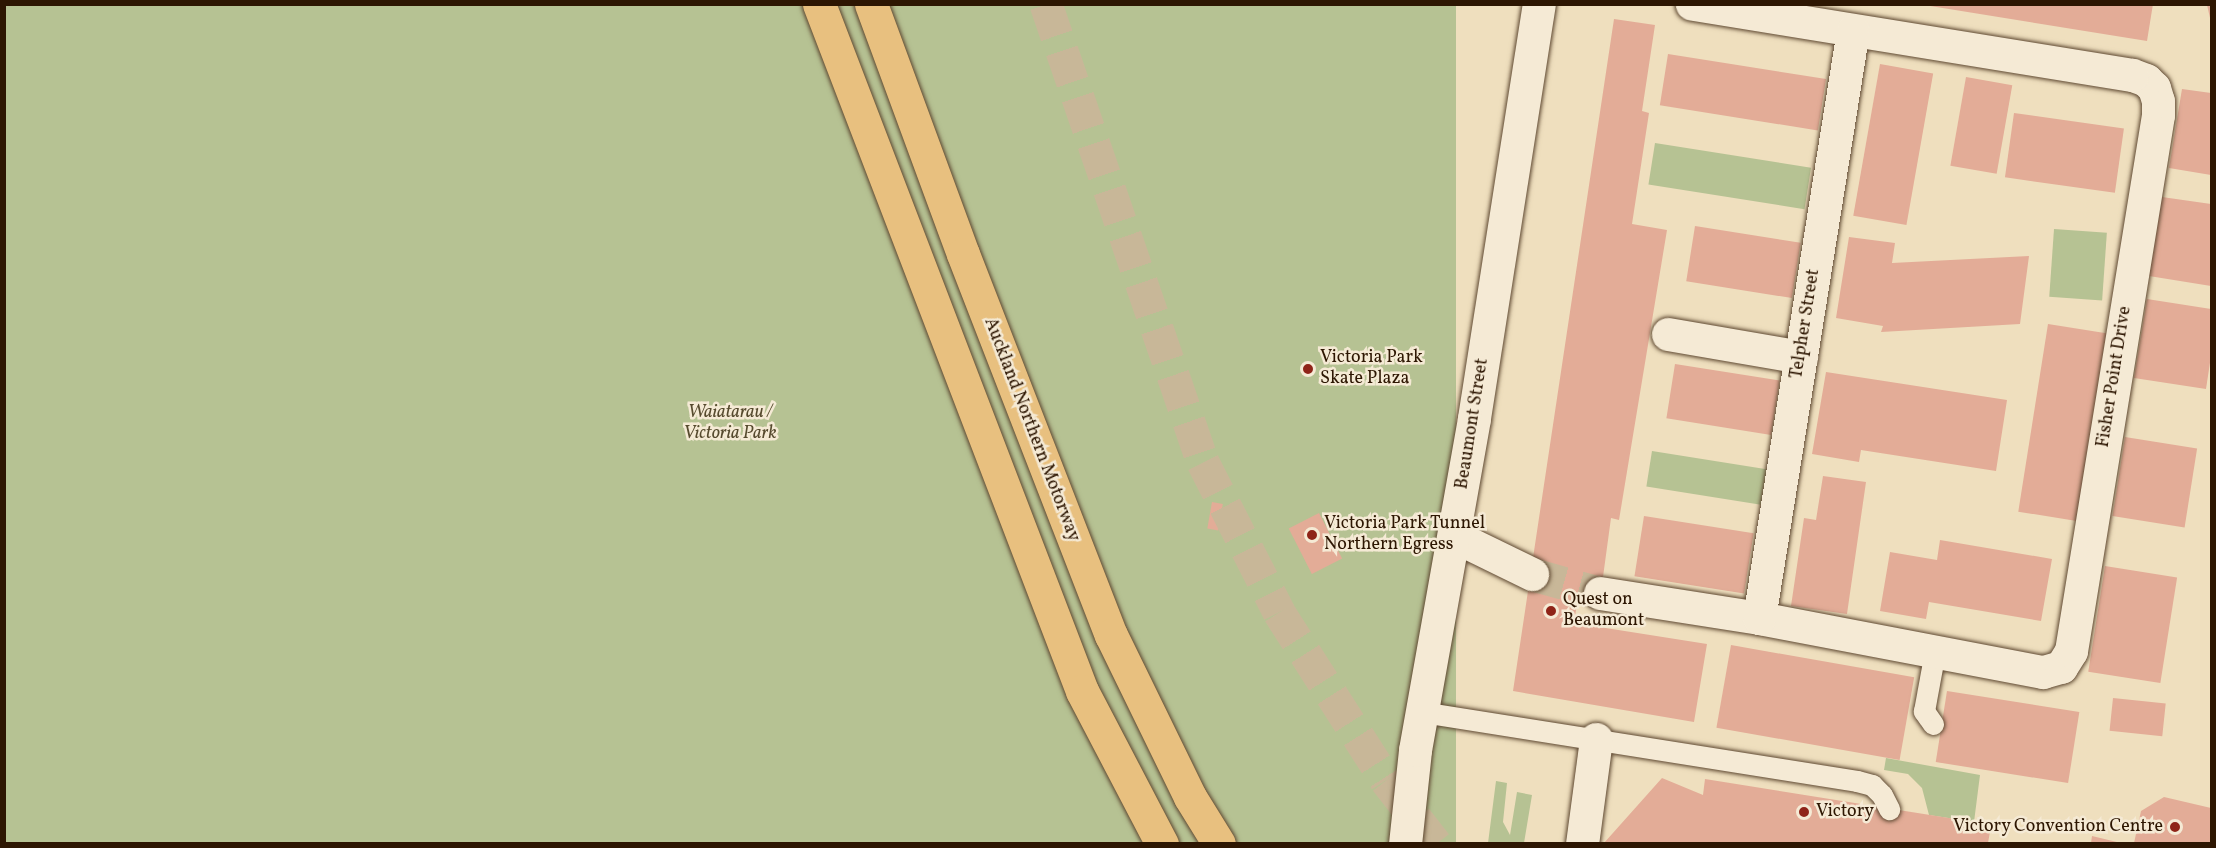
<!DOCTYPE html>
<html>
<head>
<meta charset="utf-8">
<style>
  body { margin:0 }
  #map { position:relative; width:2216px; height:848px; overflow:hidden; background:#efdfbe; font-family:Vollkorn,serif }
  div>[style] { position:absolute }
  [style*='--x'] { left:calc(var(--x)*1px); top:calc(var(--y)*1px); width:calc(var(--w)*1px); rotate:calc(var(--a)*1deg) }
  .green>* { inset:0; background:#b6c293; transform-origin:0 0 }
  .building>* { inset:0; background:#e3ac97; transform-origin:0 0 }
  .street-tunnel>* { height:33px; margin-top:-16.5px; transform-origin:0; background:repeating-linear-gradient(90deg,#c8b798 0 33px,transparent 0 49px) }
  .highway-tunnel>* { height:33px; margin-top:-16.5px; transform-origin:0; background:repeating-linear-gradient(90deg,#c8b798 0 33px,transparent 0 49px) }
  .roads { filter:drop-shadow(0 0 2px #5e4831) drop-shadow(0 0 2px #5e4831) }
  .lane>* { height:21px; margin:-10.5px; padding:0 10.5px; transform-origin:10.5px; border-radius:10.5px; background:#f5ead5 }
  .street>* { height:33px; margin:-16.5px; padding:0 16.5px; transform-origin:16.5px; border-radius:16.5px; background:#f5ead5 }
  .secondary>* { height:33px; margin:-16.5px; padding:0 16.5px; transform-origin:16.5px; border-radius:16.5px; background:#f5ead5 }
  .highway>* { height:33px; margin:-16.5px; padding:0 16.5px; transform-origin:16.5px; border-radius:16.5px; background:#e8c07f }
  .dots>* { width:16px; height:16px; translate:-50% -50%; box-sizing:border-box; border:3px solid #f5ead5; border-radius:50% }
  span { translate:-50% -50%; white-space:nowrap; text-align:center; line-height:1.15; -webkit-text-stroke:5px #f5ead5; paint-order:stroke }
  .street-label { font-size:18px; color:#2d1602 }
  .poi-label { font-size:18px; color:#2d1602 }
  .left { translate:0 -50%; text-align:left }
  .right { translate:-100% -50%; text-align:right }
  .park-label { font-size:18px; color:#564a2e; font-style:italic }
  .frame { position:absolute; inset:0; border:6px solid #2d1602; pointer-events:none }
</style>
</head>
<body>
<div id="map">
  <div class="green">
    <i style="left:4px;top:5px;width:1452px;height:838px"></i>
    <i style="left:1655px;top:143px;width:158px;height:42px;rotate:9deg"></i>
    <i style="left:2054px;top:229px;width:53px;height:68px;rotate:4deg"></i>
    <i style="left:1652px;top:451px;width:116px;height:36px;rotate:9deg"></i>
    <i style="clip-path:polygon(1886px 758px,1980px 775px,1974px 822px,1929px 815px,1922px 788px,1908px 774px,1884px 770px)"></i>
    <i style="clip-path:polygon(1496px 781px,1507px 783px,1503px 822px,1510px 835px,1517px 792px,1532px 795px,1524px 843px,1488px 843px)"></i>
  </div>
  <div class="building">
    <i style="clip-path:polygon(1918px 4px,2153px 4px,2147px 41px)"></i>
    <i style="clip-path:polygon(2207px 5px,2211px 5px,2211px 22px)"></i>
    <i style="clip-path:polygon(1614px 19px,1655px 25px,1642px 111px,1649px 113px,1632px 224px,1667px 230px,1619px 520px,1611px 518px,1600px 599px,1578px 597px,1574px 623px,1707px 644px,1694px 722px,1513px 691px)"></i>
    <i style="left:1668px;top:54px;width:160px;height:52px;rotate:9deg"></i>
    <i style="left:1880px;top:64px;width:54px;height:154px;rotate:10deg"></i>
    <i style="left:1966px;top:77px;width:47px;height:90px;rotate:10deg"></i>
    <i style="clip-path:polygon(2182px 89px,2211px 93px,2211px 175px,2169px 168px)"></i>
    <i style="left:2014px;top:113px;width:111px;height:65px;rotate:8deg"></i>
    <i style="clip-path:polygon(2162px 197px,2211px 204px,2211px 286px,2149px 276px)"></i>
    <i style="left:1695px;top:226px;width:107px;height:56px;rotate:9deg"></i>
    <i style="clip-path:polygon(1849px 237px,1895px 243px,1892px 263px,2029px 256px,2020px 324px,1881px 332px,1883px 326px,1836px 318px)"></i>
    <i style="clip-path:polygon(2147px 299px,2211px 309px,2211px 356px,2206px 389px,2134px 378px)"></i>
    <i style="left:2048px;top:324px;width:59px;height:190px;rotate:9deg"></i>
    <i style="left:1675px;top:364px;width:106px;height:55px;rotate:9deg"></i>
    <i style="clip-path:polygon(1826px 372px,2007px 400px,1996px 471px,1861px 450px,1859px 462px,1812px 454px)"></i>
    <i style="left:2125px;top:437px;width:73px;height:80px;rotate:9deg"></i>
    <i style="clip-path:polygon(1823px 476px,1866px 482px,1847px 614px,1791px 606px,1804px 518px,1816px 520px)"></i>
    <i style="left:1212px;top:502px;width:11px;height:27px;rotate:10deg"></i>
    <i style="left:1319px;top:513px;width:51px;height:34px;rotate:63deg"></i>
    <i style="left:1644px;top:516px;width:111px;height:61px;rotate:9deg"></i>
    <i style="clip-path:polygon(1940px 540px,2052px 559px,2041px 621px,1929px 602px,1926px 619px,1880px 611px,1890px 552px,1937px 560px)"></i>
    <i style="left:2105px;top:566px;width:73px;height:107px;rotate:9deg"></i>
    <i style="left:1731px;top:645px;width:186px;height:84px;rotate:10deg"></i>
    <i style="left:1947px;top:691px;width:134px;height:72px;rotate:9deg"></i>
    <i style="left:2113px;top:698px;width:53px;height:33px;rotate:6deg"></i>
    <i style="clip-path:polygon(1662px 778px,1703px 795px,1705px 779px,1974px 822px,1991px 826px,1988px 843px,1604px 843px)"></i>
    <i style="clip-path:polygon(2164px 797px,2211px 808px,2211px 843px,2134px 843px,2141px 811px)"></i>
    <i style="clip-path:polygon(2092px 836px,2121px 843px,2091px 843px)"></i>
  </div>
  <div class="street-tunnel">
    <i style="--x:1532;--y:574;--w:71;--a:15.6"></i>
  </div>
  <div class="highway-tunnel">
    <i style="--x:1046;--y:4;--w:484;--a:71.1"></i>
    <i style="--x:1203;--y:462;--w:168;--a:63.1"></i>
    <i style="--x:1279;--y:612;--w:199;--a:57.5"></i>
    <i style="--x:1386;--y:780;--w:81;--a:52"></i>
  </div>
  <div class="roads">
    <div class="lane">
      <i style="--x:1422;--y:712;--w:440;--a:9"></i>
      <i style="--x:1857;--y:781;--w:16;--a:15"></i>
      <i style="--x:1872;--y:785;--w:14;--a:45"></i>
      <i style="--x:1882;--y:795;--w:16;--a:63"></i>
      <i style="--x:1933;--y:724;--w:16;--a:-125"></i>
      <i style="--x:1924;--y:711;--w:61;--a:-79.6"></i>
    </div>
    <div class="street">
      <i style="--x:1668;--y:334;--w:135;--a:9.8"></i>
      <i style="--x:1454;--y:536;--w:87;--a:26"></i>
      <i style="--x:1600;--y:593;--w:161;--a:8.9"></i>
      <i style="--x:1759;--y:618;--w:289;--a:10.8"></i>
      <i style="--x:2043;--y:672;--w:19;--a:-16"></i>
      <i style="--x:2061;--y:667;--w:19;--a:-58"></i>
      <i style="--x:2071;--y:651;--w:543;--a:-80.78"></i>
      <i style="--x:2158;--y:115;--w:14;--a:-90"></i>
      <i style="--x:2158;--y:101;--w:14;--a:-107"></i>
      <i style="--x:2154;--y:88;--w:11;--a:-135"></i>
      <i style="--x:2146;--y:80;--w:15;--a:-160"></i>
      <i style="--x:2132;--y:75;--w:446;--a:-170.8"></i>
      <i style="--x:1759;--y:618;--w:595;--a:-80.92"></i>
      <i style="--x:1582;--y:844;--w:106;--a:-82.4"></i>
    </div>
    <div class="secondary">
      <i style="--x:1405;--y:844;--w:95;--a:-83.9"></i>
      <i style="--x:1415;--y:750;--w:337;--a:-79.9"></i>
      <i style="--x:1474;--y:418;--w:419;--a:-81.1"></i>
    </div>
    <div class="highway">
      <i style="--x:819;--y:4;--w:736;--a:69.05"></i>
      <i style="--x:1082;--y:691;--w:173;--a:62.4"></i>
      <i style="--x:871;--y:4;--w:266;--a:69.8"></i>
      <i style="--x:963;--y:254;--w:409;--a:68.8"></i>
      <i style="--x:1111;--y:635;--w:180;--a:64"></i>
      <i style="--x:1190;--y:797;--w:55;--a:58.3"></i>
    </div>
  </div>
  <div class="dots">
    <i style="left:1308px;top:369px;background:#8f2418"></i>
    <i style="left:1312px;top:535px;background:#8f2418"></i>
    <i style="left:1551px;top:611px;background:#8f2418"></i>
    <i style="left:1804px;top:812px;background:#8f2418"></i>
    <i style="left:2175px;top:827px;background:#8f2418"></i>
  </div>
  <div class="street-label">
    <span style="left:1806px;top:324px;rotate:-81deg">Telpher Street</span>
    <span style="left:2115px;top:377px;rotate:-81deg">Fisher Point Drive</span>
    <span style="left:1473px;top:424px;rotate:-81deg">Beaumont Street</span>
    <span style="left:1031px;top:430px;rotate:69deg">Auckland Northern Motorway</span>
  </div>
  <div class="poi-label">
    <span class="left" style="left:1320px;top:369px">Victoria Park<br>Skate Plaza</span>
    <span class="left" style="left:1324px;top:535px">Victoria Park Tunnel<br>Northern Egress</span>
    <span class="left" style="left:1563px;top:611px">Quest on<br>Beaumont</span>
    <span class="left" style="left:1816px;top:812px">Victory</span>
    <span class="right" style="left:2163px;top:827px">Victory Convention Centre</span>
  </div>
  <div class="park-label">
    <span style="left:730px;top:424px">Waiatarau /<br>Victoria Park</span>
  </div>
  <div class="frame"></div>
</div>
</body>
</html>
